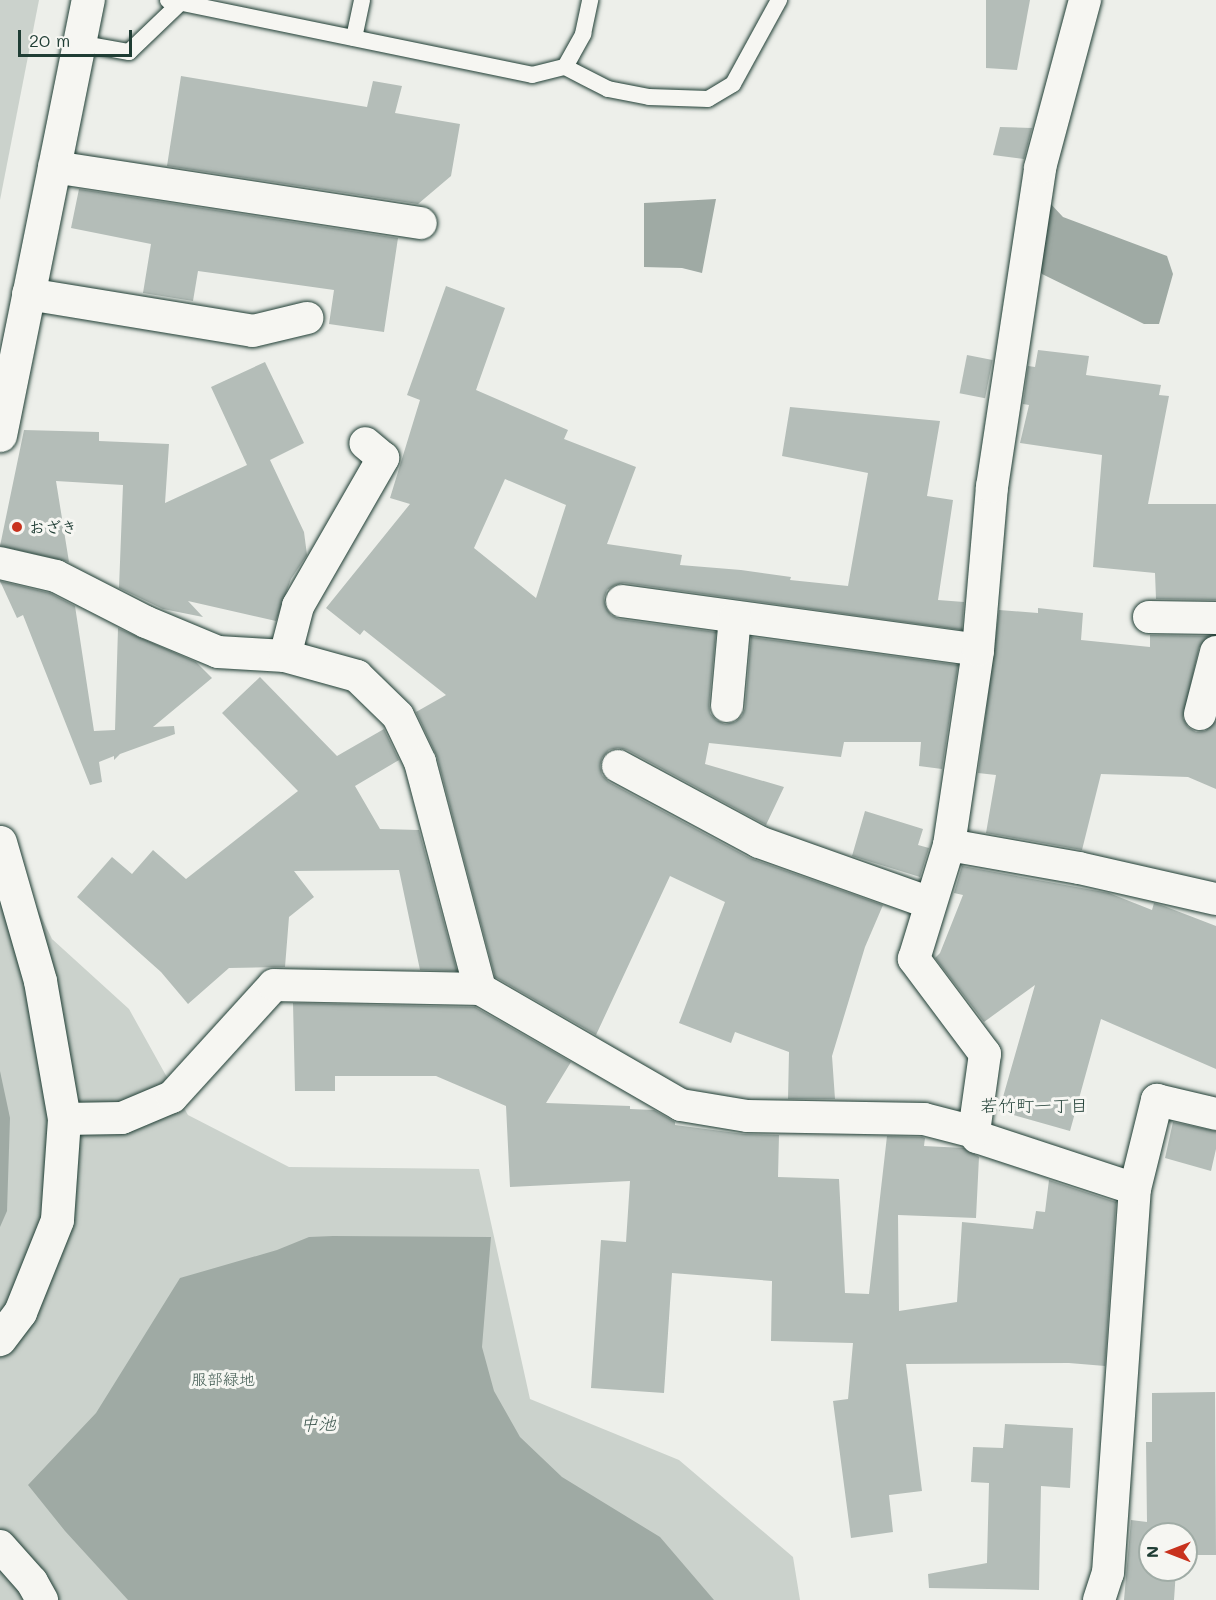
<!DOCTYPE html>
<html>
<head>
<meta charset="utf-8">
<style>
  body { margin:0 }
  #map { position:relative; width:1216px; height:1600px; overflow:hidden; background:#edefea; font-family:Mali,"Klee One",sans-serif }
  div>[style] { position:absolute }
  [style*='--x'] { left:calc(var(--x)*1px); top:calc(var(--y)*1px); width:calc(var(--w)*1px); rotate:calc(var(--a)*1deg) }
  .green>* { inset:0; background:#cbd2cc }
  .water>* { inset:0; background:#9faaa4 }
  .building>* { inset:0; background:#b4bdb8; transform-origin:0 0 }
  .roads { filter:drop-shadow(0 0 2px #1f3d34) drop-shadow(0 0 2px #1f3d34) }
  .service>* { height:16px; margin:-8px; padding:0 8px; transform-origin:8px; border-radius:8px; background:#f6f6f2 }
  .minor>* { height:32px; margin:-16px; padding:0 16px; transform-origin:16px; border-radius:16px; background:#f6f6f2 }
  .tertiary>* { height:33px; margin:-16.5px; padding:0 16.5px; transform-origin:16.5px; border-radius:16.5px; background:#f6f6f2 }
  .dots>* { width:16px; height:16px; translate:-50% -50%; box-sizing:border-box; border:3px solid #f6f6f2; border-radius:50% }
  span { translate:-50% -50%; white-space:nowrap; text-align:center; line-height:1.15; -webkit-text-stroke:6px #f6f6f2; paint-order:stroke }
  .poi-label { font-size:16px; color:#1f3d34; font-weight:700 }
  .left { translate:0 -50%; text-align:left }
  .park-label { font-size:16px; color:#415b52 }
  .neighbourhood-label { font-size:18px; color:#1f3d34 }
  .water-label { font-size:18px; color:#3f5850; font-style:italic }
  .north { position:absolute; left:1138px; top:1522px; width:60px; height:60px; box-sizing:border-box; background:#f6f6f2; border:2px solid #a0aca6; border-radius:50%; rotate:270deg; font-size:16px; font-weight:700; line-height:24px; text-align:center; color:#1f3d34 }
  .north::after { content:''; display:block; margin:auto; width:21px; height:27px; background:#c8321e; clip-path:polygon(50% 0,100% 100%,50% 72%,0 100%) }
  .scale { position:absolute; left:18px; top:30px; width:114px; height:27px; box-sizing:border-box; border:3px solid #1f3d34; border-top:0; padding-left:8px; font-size:18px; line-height:21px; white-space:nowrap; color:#1f3d34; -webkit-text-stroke:4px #f6f6f2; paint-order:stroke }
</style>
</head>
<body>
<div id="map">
  <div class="green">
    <i style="clip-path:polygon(0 0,39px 0,0 200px)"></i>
    <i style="clip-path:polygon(0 831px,52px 939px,129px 1009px,188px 1115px,289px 1167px,479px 1169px,530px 1399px,679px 1460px,793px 1557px,800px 1600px,0 1600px)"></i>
  </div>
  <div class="water">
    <i style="clip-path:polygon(716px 199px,702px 273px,682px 268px,644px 267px,644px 203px)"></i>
    <i style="clip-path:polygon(1048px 201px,1063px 217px,1167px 256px,1173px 274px,1159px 324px,1144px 324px,1042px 274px,1037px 267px)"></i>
    <i style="clip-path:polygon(0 1071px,10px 1118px,7px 1211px,0 1227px)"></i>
    <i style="clip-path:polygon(333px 1236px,491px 1237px,482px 1347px,494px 1391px,520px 1437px,562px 1477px,660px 1537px,714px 1600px,128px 1600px,65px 1531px,28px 1485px,96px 1413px,180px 1278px,277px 1250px,309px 1237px)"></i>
  </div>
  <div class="building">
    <i style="clip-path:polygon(986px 0,1030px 0,1017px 70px,986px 68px)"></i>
    <i style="clip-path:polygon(181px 76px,367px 107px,373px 81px,402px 86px,395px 113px,460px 124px,451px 176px,418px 204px,167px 166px)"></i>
    <i style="clip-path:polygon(1000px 127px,1032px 128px,1024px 159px,993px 155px)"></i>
    <i style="clip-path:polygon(79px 189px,398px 238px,384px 332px,329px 324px,334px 290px,198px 271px,193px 301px,143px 293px,151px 244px,71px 228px)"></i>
    <i style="clip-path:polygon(evenodd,446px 286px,505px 308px,476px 390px,568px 430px,564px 439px,636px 467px,607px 544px,682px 555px,680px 565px,741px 570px,791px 577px,790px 580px,848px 586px,868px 473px,782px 456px,790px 407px,940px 421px,927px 496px,953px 500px,938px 600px,964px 602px,962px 630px,624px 583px,615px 585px,607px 590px,604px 598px,606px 608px,611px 615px,619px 619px,716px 632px,709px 705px,710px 713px,716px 720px,725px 724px,735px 722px,742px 716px,745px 708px,751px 637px,958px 665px,942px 769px,919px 766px,921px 742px,844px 742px,841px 757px,709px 743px,705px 764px,784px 787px,766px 825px,627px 750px,618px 748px,609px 750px,602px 758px,600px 766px,602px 775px,609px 782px,750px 858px,883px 905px,865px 947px,832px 1056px,835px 1099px,788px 1099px,789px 1052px,735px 1032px,731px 1043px,679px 1023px,725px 902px,670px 876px,596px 1035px,495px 977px,437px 757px,416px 712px,446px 695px,364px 630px,360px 635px,326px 608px,410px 504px,390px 498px,420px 400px,407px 395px,446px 286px,505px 479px,566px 505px,536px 598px,474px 548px,505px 479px)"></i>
    <i style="clip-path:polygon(1038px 350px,1089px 356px,1086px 375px,1161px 385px,1159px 395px,1169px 396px,1148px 504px,1216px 504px,1216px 600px,1156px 599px,1155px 573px,1093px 567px,1102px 455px,1020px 443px,1029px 405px,1023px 404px,1028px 366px,1035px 367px)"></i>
    <i style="left:967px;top:355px;width:26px;height:39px;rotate:11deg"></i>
    <i style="clip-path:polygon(265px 362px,304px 443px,270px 460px,304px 532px,307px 555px,291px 579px,276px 621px,188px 601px,203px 617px,163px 609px,119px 588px,123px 485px,56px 481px,69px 562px,0 546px,24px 430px,99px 432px,99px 441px,169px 444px,165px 503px,247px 465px,211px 387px)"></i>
    <i style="clip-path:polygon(0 581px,50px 593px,75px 606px,94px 731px,115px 730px,118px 628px,196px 662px,212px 678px,153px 727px,174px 726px,175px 734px,120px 754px,114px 760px,114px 756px,99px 762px,102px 782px,90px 785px,23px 615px,17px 618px)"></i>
    <i style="clip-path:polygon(1038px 608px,1083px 613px,1081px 640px,1150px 647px,1150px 635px,1209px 636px,1199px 648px,1183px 718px,1188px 727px,1196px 732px,1205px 731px,1216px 721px,1216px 789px,1188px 777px,1101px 774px,1082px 850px,986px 833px,996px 775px,978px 773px,999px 610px,1038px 613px)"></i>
    <i style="clip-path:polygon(260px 677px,337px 756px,384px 729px,399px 760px,355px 786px,380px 829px,419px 830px,457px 971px,420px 970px,399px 870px,294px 871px,314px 897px,289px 917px,285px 967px,229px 968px,188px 1004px,161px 972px,77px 897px,112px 857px,132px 874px,153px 850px,186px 879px,298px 791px,222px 713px)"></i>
    <i style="clip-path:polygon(865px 811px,923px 829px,918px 845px,929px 848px,920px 877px,852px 856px)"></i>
    <i style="clip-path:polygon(962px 866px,1109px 893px,1152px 910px,1154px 903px,1164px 906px,1216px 926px,1216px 1069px,1101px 1019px,1070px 1131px,999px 1111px,1035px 985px,984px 1022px,935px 958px,940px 953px,963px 895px,954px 893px)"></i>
    <i style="clip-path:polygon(293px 1003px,475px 1007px,571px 1062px,546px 1103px,630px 1106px,630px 1109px,654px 1110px,675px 1122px,675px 1125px,744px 1134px,779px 1135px,778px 1177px,839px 1179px,845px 1293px,869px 1294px,887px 1136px,922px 1137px,925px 1138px,924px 1146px,964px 1148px,979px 1157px,976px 1218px,898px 1215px,899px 1311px,957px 1302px,962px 1222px,1033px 1229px,1036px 1211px,1045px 1212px,1049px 1180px,1116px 1202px,1105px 1366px,1069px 1363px,906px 1364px,922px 1491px,889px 1495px,893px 1532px,851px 1538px,833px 1401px,848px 1399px,853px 1343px,771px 1341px,772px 1281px,672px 1273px,664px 1393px,591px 1388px,601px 1240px,626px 1242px,630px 1181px,510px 1187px,506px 1106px,436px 1076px,335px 1076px,335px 1091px,295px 1091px)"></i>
    <i style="clip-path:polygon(1173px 1122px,1216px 1131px,1216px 1149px,1211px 1171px,1165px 1158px)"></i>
    <i style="clip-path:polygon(1215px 1392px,1216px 1555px,1186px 1555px,1186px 1534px,1150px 1534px,1150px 1570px,1176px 1570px,1174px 1600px,1124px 1600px,1131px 1520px,1147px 1522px,1146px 1442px,1152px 1442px,1152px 1393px)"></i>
    <i style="clip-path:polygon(1005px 1424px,1073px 1428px,1070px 1488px,1041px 1486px,1039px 1590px,929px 1588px,928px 1574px,987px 1563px,989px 1483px,971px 1482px,973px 1447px,1003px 1448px)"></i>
  </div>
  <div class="roads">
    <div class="service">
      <i style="--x:168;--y:0;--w:372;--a:11.6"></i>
      <i style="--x:532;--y:75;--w:34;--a:-14"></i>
      <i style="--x:565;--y:67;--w:38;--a:-61"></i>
      <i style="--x:583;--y:34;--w:35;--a:-78"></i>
      <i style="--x:354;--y:38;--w:39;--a:-78"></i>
      <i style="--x:79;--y:43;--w:51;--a:10.2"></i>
      <i style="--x:129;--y:52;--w:69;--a:-43.8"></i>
      <i style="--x:565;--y:67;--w:48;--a:27.1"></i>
      <i style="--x:608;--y:89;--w:42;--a:11"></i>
      <i style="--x:649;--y:97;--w:59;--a:1.9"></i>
      <i style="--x:708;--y:99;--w:29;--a:-31"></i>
      <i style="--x:733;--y:84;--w:96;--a:-61.3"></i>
    </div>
    <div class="minor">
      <i style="--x:54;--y:167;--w:371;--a:8.7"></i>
      <i style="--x:28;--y:294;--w:228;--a:9.3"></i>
      <i style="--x:253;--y:331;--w:56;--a:-13.5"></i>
      <i style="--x:0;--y:563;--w:57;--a:13.1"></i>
      <i style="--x:56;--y:576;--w:101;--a:27.1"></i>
      <i style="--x:146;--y:622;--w:78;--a:22.6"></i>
      <i style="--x:218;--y:652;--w:67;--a:3.4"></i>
      <i style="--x:285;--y:656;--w:75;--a:15.5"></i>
      <i style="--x:357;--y:676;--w:57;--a:44.3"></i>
      <i style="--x:398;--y:716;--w:51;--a:64.4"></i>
      <i style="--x:420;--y:762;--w:235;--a:75.2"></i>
      <i style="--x:622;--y:601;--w:359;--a:7.8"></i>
      <i style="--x:1149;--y:617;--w:67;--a:0.9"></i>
      <i style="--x:285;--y:656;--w:52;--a:-75.4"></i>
      <i style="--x:298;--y:606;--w:171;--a:-60.1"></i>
      <i style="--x:383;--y:458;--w:23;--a:-140"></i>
      <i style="--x:727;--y:706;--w:89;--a:-84.9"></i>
      <i style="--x:1200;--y:714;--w:64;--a:-75.5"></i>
      <i style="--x:618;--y:766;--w:160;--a:28.3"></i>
      <i style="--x:759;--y:842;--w:182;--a:19.6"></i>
      <i style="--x:949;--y:845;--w:132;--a:10"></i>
      <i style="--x:1079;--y:868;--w:140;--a:12.8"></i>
      <i style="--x:64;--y:1119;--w:58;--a:-1"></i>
      <i style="--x:122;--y:1118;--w:54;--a:-22.8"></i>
      <i style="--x:172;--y:1097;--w:151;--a:-47.7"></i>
      <i style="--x:274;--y:985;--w:206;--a:1.1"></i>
      <i style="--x:480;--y:989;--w:232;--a:30"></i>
      <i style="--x:681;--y:1105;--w:67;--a:9.5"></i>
      <i style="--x:747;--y:1116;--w:177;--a:1"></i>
      <i style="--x:924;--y:1119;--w:52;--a:14.6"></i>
      <i style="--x:974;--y:1132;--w:6;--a:59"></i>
      <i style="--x:977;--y:1137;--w:166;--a:18.2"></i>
      <i style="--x:974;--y:1132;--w:79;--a:-82"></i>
      <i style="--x:985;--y:1054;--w:119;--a:-126.8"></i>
      <i style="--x:914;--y:959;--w:119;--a:-72.9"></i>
      <i style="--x:949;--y:845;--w:197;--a:-81.5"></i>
      <i style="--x:978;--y:650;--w:164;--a:-85.1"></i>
      <i style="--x:992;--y:487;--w:323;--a:-81.4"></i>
      <i style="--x:1040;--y:168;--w:174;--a:-75"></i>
      <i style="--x:0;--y:1546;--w:48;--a:48.4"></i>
      <i style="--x:32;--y:1582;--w:21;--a:61"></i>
      <i style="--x:1099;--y:1600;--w:28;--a:-72"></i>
      <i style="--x:1108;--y:1573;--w:385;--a:-86"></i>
      <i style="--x:1135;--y:1189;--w:92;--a:-76.1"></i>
      <i style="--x:1157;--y:1100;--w:61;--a:13.3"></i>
    </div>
    <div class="tertiary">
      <i style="--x:0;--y:435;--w:444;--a:-78.6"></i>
      <i style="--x:0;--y:842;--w:145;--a:73.9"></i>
      <i style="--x:40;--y:981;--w:140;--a:80.1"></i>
      <i style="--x:64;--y:1119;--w:101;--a:94"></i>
      <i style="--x:57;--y:1220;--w:99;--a:111.9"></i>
      <i style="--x:20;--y:1312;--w:34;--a:127"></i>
    </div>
  </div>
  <div class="dots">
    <i style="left:17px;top:527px;background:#c8321e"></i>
  </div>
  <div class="poi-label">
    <span class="left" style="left:29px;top:527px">おざき</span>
  </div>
  <div class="park-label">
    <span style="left:223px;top:1379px">服部緑地</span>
  </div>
  <div class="neighbourhood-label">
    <span style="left:1034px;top:1105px">若竹町一丁目</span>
  </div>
  <div class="water-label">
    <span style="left:318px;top:1423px">中池</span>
  </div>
  <div class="north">N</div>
  <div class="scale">20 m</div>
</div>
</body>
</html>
